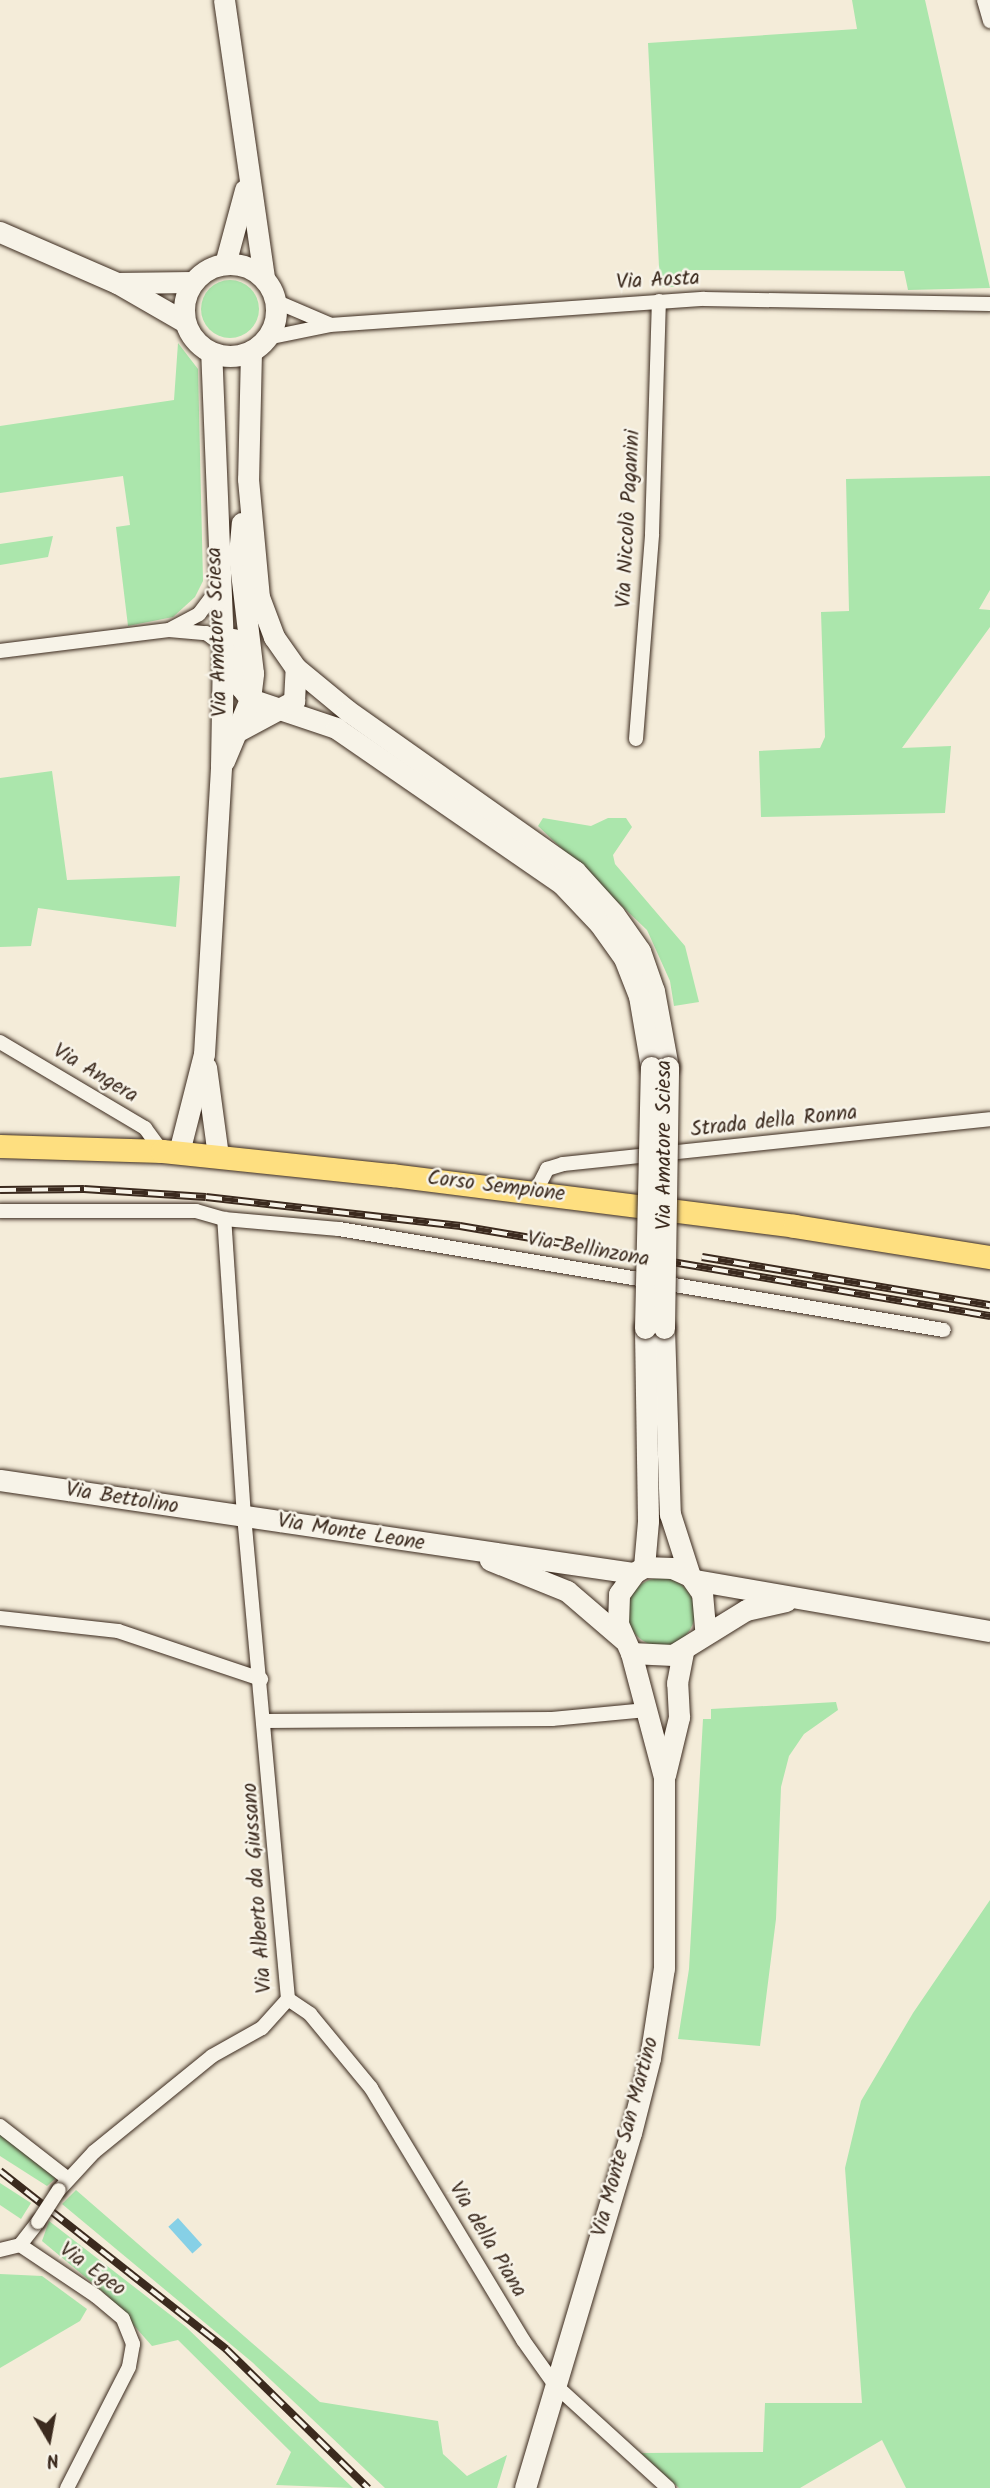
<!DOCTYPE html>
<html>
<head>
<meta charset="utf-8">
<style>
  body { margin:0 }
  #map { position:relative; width:990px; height:2488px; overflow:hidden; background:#f4ecd9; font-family:Kalam,sans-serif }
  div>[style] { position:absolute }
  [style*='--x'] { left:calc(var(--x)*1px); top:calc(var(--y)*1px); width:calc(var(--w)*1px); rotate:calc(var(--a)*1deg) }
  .green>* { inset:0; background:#abe6ac }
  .round { border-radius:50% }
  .water>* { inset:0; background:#86d0e6; transform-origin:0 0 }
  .roads { filter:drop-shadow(0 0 2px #3b2a1e) drop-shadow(0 0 2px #3b2a1e) }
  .street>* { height:14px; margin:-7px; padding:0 7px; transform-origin:7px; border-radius:7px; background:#f7f3e8 }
  .secondary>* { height:21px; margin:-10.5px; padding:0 10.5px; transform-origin:10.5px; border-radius:10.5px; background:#f7f3e8 }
  .secondary>.ring { margin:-10.5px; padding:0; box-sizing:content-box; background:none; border:21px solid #f7f3e8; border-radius:50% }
  .primary>* { height:23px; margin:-11.5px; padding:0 11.5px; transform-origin:11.5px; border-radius:11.5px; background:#fedf80 }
  .rail>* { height:8px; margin-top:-4px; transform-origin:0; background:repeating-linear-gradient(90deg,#f7f3e8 0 16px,#3b2a1e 0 32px); box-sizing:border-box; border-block:2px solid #3b2a1e }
  .bridges { filter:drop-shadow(0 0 2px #3b2a1e) drop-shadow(0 0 2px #3b2a1e) }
  .street-bridge>* { height:14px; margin:-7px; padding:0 7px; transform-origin:7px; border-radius:7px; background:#f7f3e8 }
  .secondary-bridge>* { height:21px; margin:-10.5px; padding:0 10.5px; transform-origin:10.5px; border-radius:10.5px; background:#f7f3e8 }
  span { translate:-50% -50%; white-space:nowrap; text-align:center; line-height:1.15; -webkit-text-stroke:5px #f7f3e8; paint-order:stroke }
  .street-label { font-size:21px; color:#3b2a1e }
  .north { position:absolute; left:14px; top:2404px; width:70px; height:70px; -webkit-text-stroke:5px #f7f3e8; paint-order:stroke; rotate:170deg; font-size:19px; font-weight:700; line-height:28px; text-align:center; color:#3b2a1e }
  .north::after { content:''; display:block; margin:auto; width:24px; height:32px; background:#3b2a1e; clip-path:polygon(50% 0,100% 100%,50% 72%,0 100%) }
</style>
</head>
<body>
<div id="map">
  <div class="green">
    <i style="clip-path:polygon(852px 0,925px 0,990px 288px,908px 290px,904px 271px,682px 270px,680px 287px,660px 287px,648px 43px,857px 29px)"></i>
    <i class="round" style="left:201px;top:280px;width:58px;height:58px"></i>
    <i style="clip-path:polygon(178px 343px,198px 369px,203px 581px,195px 597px,173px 617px,128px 626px,116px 527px,130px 525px,123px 476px,0 493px,0 426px,174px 400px)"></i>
    <i style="clip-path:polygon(990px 476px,990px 590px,979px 609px,990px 610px,990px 627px,902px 748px,951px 746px,945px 813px,761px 817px,759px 751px,820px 748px,825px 737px,821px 612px,849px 611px,846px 479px)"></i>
    <i style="clip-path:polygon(53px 536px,48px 557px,0 565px,0 544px)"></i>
    <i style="clip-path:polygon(52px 771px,67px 880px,180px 876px,176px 927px,38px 908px,31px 946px,0 947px,0 778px)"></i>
    <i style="clip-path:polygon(543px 818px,591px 826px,608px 818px,626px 818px,632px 827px,613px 855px,615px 864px,685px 946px,699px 1002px,674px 1006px,670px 981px,647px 930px,538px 826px)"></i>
    <i class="round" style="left:627px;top:1578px;width:68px;height:68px"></i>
    <i style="clip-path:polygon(836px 1702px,838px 1710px,804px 1734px,789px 1756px,781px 1787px,776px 1919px,760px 2046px,678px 2039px,689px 1969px,703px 1719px,711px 1719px,711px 1709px)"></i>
    <i style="clip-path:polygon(990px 1900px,990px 2488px,906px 2488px,882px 2440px,800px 2488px,679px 2488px,641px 2453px,763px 2452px,765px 2403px,862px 2403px,845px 2168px,861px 2101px,913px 2013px)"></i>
    <i style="clip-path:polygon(0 2134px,57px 2177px,47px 2186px,0 2156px)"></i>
    <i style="clip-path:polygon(0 2183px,31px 2203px,21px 2219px,0 2205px)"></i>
    <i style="clip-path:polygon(76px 2190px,320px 2402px,438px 2421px,443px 2454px,467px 2476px,507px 2455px,497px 2488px,385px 2488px,252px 2362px,62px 2204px)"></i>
    <i style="clip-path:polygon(49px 2221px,186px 2327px,353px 2488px,276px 2485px,291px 2452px,178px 2340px,152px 2346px,108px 2296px,42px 2241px)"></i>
    <i style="clip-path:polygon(0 2274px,42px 2276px,87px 2309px,80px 2321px,0 2368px)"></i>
  </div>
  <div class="water">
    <i style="left:178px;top:2218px;width:36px;height:13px;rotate:48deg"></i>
  </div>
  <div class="roads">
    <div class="street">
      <i style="--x:984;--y:0;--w:22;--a:74"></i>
      <i style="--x:275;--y:301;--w:59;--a:23.1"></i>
      <i style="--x:267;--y:338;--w:64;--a:-11.7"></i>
      <i style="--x:330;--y:325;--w:375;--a:-4"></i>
      <i style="--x:704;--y:299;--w:286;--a:1"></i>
      <i style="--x:171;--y:629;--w:32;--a:-28"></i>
      <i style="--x:199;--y:614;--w:30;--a:-53"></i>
      <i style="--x:0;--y:651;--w:170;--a:-7.1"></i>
      <i style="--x:169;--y:630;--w:37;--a:5"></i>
      <i style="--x:206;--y:633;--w:21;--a:37"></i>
      <i style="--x:636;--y:739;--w:206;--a:-85.5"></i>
      <i style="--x:652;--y:534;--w:233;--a:-88.3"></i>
      <i style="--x:0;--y:1042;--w:169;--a:30.7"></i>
      <i style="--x:145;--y:1128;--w:29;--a:54"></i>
      <i style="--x:536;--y:1191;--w:25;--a:-63"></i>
      <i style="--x:547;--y:1169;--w:17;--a:-17"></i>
      <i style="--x:563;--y:1164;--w:429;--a:-6"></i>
      <i style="--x:0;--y:1211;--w:196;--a:0"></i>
      <i style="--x:196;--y:1211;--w:29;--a:16"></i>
      <i style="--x:224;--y:1219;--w:115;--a:5"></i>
      <i style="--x:339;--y:1229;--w:613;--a:9.48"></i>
      <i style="--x:0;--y:1618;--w:119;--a:6.3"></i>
      <i style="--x:118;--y:1631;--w:151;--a:18.6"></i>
      <i style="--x:265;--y:1721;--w:287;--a:-0.4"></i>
      <i style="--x:552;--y:1719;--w:95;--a:-5.4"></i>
      <i style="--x:288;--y:1999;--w:27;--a:34"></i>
      <i style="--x:310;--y:2014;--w:96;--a:50.5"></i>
      <i style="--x:371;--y:2088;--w:294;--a:58.9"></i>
      <i style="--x:523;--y:2340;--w:55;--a:54.6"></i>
      <i style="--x:555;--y:2385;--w:153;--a:42.3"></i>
      <i style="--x:0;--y:2126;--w:86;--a:37.9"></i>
      <i style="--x:59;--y:2190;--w:52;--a:-47.4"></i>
      <i style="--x:94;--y:2152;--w:152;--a:-39.1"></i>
      <i style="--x:212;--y:2056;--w:57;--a:-29.2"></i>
      <i style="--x:262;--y:2028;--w:39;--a:-48"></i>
      <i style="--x:288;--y:1999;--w:484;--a:-95.2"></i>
      <i style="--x:244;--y:1517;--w:299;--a:-93.8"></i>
      <i style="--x:20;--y:2245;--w:92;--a:33.9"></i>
      <i style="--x:96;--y:2296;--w:35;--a:40"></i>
      <i style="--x:123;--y:2319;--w:27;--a:68"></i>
      <i style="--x:133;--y:2344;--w:23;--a:100"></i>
      <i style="--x:129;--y:2367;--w:136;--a:117.1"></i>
      <i style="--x:0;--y:2250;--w:21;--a:-14"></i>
      <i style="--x:20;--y:2245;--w:29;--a:-52"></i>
    </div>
    <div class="secondary">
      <i style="--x:224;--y:0;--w:281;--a:81.8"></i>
      <i style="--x:0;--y:232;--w:128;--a:23.6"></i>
      <i style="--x:117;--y:283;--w:78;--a:29.8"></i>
      <i class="ring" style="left:184px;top:264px;width:71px;height:71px"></i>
      <i style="--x:225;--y:264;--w:77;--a:-74.9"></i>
      <i style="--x:117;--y:283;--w:75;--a:-0.8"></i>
      <i style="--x:251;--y:351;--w:128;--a:91.3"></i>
      <i style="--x:248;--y:479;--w:119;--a:84.7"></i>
      <i style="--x:259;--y:597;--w:43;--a:69.4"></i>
      <i style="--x:274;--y:637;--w:38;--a:55"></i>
      <i style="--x:296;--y:668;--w:67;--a:39.6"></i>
      <i style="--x:348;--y:711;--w:278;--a:35.2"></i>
      <i style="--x:575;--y:871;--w:58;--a:47.8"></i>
      <i style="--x:614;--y:914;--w:45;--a:54.9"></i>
      <i style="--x:640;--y:951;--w:42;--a:70.7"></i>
      <i style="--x:654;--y:991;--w:77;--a:79.6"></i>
      <i style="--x:233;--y:639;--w:48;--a:81.5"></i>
      <i style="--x:240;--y:686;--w:16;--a:52"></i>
      <i style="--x:250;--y:699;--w:91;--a:18.6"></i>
      <i style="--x:336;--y:728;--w:275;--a:34.6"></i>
      <i style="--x:562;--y:884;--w:54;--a:46.5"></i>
      <i style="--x:599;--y:923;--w:43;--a:54.5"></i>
      <i style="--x:624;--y:958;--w:41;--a:68.5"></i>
      <i style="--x:639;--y:996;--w:72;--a:80.4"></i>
      <i style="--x:238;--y:731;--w:64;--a:-28.2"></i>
      <i style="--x:294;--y:701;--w:33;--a:-87"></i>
      <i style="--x:224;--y:761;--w:67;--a:-67.2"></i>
      <i style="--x:250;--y:699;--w:26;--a:-83"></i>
      <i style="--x:253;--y:673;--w:119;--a:-96.8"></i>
      <i style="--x:239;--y:555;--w:32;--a:-85"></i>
      <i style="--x:206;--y:1067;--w:90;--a:82.3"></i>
      <i style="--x:179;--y:1152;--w:101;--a:-75.7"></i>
      <i style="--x:204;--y:1054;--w:289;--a:-86.6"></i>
      <i style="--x:221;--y:766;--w:120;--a:-89"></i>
      <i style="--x:223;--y:646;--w:294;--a:-92.3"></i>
      <i style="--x:664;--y:1328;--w:186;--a:88.2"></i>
      <i style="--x:670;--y:1514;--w:65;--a:72.1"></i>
      <i style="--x:0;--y:1480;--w:641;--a:8.35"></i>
      <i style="--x:490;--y:1560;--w:83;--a:21.9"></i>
      <i style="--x:567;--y:1591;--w:74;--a:40.6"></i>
      <i style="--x:644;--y:1567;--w:46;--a:-85"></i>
      <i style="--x:648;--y:1521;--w:193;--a:-90.9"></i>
      <i style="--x:694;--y:1580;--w:300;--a:9.8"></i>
      <i style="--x:631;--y:1653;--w:42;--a:2.7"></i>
      <i style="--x:673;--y:1655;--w:86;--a:-31.7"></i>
      <i style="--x:746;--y:1610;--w:41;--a:-12.7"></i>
      <i style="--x:665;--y:1775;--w:60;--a:-76.4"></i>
      <i style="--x:679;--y:1717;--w:34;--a:-93"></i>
      <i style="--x:677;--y:1683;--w:33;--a:-79"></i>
      <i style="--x:525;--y:2488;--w:370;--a:-73.4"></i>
      <i style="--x:631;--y:2133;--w:77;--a:-75.8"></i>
      <i style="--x:650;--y:2058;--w:91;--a:-81.2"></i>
      <i style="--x:664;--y:1968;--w:191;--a:-90"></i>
      <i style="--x:664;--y:1777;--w:128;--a:-104.9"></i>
      <i style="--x:631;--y:1653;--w:32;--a:-114"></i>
      <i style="--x:618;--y:1624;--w:30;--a:-88"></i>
      <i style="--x:619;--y:1594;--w:26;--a:-54"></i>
      <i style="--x:634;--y:1573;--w:12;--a:-31"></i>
      <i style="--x:644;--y:1567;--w:28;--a:2"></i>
      <i style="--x:672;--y:1568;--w:20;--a:24"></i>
      <i style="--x:690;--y:1576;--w:21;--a:55"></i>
      <i style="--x:702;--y:1593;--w:38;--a:85"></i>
    </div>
    <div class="primary">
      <i style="--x:0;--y:1146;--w:162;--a:1.8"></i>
      <i style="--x:162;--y:1151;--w:231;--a:6"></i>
      <i style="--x:392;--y:1175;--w:405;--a:7.2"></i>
      <i style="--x:794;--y:1226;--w:198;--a:9"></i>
    </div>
  </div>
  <div class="rail">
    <i style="--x:0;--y:1190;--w:84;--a:-0.7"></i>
    <i style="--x:84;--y:1189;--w:122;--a:3.8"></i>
    <i style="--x:206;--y:1197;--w:256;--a:6.5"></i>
    <i style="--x:460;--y:1226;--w:538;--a:9.64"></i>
    <i style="--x:702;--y:1257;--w:292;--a:9.5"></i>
    <i style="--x:0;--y:2171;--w:288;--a:38.2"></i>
    <i style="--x:226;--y:2349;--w:199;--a:44.4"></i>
  </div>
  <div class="bridges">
    <div class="street-bridge">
      <i style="--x:38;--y:2222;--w:38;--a:-57"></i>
    </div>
    <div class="secondary-bridge">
      <i style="--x:645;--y:1328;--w:261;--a:-88.7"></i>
      <i style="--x:664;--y:1328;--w:261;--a:-89.1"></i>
    </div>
  </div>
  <div class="street-label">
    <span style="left:658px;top:281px;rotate:-3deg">Via Aosta</span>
    <span style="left:629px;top:519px;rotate:-87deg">Via Niccolò Paganini</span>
    <span style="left:218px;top:632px;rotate:-92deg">Via Amatore Sciesa</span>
    <span style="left:95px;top:1074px;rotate:31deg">Via Angera</span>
    <span style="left:774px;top:1122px;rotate:-6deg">Strada della Ronna</span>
    <span style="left:665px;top:1145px;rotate:-90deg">Via Amatore Sciesa</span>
    <span style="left:496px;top:1187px;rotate:7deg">Corso Sempione</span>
    <span style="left:588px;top:1250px;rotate:10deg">Via Bellinzona</span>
    <span style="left:122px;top:1499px;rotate:9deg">Via Bettolino</span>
    <span style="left:351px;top:1533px;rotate:9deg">Via Monte Leone</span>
    <span style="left:258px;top:1888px;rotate:-94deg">Via Alberto da Giussano</span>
    <span style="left:626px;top:2137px;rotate:-75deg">Via Monte San Martino</span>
    <span style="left:487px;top:2240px;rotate:59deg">Via della Piana</span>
    <span style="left:92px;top:2270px;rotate:36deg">Via Egeo</span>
  </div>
  <div class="north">N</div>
</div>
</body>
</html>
